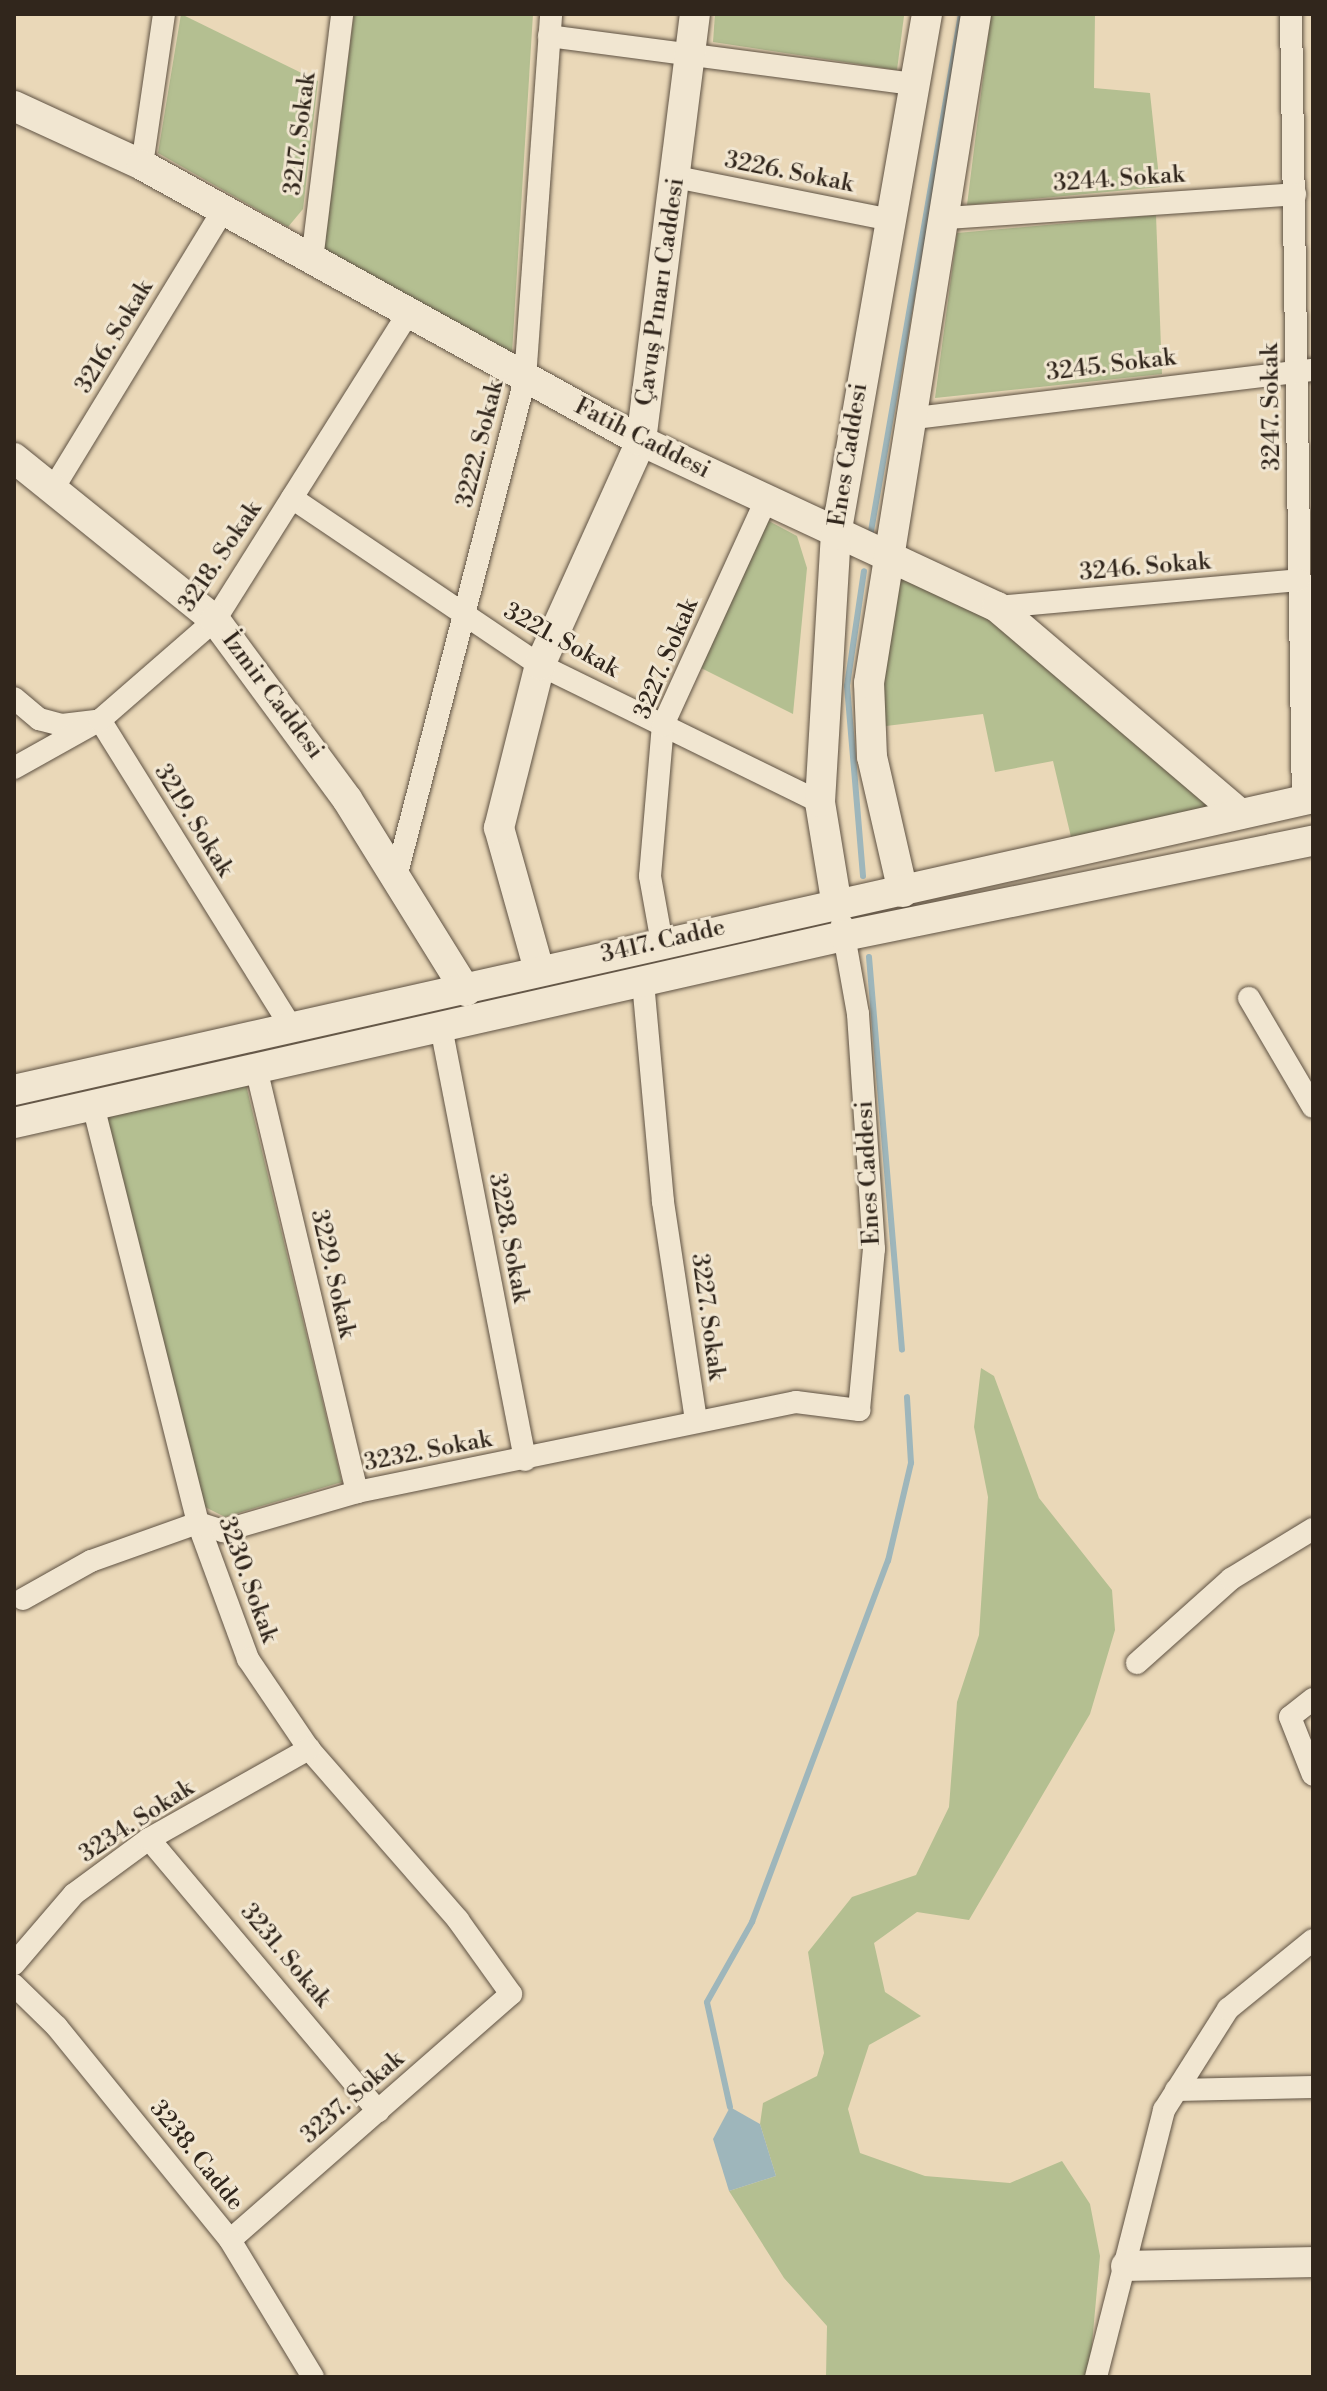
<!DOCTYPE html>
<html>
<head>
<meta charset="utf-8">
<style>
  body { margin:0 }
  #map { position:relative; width:1327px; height:2391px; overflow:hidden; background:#ead8b8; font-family:"Libre Bodoni",serif }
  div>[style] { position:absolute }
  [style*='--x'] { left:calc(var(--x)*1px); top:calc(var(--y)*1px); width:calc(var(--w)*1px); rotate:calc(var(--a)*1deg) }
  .green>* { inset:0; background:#b4bf91 }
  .water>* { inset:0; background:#9eb6bb }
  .stream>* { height:6px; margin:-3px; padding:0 3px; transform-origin:3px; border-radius:3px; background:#9eb6bb }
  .roads { filter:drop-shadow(0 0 2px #5f5243) drop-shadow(0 0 2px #5f5243) }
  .street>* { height:22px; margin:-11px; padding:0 11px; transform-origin:11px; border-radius:11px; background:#f1e6d1 }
  .secondary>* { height:30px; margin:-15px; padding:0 15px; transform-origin:15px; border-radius:15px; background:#f1e6d1 }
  span { translate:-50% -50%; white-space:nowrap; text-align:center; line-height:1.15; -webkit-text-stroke:6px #f1e6d1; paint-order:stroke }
  .street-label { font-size:24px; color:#31261c }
  .frame { position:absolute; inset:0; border:16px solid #31261c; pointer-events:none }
</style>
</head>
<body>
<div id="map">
  <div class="green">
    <i style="clip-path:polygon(181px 14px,318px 81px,303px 209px,288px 227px,158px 153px)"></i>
    <i style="clip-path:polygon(354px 14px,533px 14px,512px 353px,324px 253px)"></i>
    <i style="clip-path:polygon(715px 14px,904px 16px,897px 70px,713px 42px)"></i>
    <i style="clip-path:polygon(991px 14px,1095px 14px,1094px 88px,1150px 93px,1160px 187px,967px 205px)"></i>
    <i style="clip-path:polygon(1156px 215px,1162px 374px,935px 398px,957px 233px)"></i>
    <i style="clip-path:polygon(767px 520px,797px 536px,807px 568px,793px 714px,691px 663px)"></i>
    <i style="clip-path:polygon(892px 566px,995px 614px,1219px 812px,1071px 837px,1053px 761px,995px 772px,983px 714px,870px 728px)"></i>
    <i style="clip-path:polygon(246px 1085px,342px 1482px,225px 1517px,205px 1507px,105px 1117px)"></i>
    <i style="clip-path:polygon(981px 1368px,994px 1376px,1039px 1498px,1112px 1590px,1115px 1630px,1090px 1714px,969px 1920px,917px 1912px,874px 1943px,885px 1992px,921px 2016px,869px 2045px,848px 2109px,860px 2153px,925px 2176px,1010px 2183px,1062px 2161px,1090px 2204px,1100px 2256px,1089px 2377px,826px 2377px,827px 2326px,784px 2278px,729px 2191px,776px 2176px,760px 2124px,763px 2103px,817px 2076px,824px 2053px,808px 1952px,852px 1897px,916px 1875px,949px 1807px,957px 1702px,979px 1635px,988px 1497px,974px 1427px)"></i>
  </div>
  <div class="water">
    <i style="clip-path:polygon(730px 2107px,760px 2124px,776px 2176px,729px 2191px,713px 2139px)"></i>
  </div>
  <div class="stream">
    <i style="--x:870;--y:537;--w:531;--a:-80.13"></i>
    <i style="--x:863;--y:876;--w:191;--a:-94.8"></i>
    <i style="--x:847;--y:686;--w:116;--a:-81.6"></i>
    <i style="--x:869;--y:957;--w:394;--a:85.2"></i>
    <i style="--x:730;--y:2107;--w:107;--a:-102.4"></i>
    <i style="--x:707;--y:2002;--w:92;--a:-60.6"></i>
    <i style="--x:752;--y:1922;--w:386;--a:-69.4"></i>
    <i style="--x:888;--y:1561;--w:101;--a:-76.8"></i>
    <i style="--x:911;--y:1463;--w:66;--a:-93.5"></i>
  </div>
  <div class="roads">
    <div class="street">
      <i style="--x:1291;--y:14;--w:786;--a:89.13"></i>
      <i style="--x:549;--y:36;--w:368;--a:7.5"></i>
      <i style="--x:142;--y:165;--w:153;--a:-81.7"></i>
      <i style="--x:676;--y:177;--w:220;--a:11.3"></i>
      <i style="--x:947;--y:218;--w:349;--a:-3.9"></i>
      <i style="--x:312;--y:260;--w:248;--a:-83"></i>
      <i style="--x:915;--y:418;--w:401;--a:-6.9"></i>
      <i style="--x:53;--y:489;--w:326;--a:-58.6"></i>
      <i style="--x:292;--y:498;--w:299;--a:34"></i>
      <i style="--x:540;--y:665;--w:312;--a:26.1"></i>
      <i style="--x:997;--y:607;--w:303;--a:-5.1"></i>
      <i style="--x:14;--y:698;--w:33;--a:40"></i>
      <i style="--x:39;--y:719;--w:24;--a:15"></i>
      <i style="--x:62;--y:725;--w:38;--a:-7"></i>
      <i style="--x:100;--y:720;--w:364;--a:58.1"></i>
      <i style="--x:14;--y:768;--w:98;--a:-29.2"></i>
      <i style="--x:100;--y:720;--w:152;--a:-41"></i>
      <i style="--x:215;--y:620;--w:362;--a:-57.8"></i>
      <i style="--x:396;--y:877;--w:514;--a:-75.48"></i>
      <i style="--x:525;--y:379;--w:366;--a:-85.9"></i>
      <i style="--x:662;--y:943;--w:68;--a:-100.2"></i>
      <i style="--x:650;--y:876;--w:152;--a:-85.1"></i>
      <i style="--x:663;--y:725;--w:247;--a:-65.4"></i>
      <i style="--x:643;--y:982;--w:221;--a:84.8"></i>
      <i style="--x:663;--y:1202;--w:221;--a:81.4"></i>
      <i style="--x:1249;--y:998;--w:126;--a:59.6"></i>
      <i style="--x:441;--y:1027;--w:441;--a:79"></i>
      <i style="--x:256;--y:1068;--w:436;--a:76.6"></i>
      <i style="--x:93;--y:1105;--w:431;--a:75.9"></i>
      <i style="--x:198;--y:1523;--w:145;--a:69.8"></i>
      <i style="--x:248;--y:1659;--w:109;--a:55.9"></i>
      <i style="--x:309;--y:1749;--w:227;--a:48.9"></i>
      <i style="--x:458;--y:1920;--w:91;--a:54.4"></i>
      <i style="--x:511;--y:1994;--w:373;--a:138.8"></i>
      <i style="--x:23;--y:1599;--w:78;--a:-29.2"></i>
      <i style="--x:91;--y:1561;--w:114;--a:-19.6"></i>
      <i style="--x:198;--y:1523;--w:26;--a:18"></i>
      <i style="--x:223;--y:1531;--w:140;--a:-16.2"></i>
      <i style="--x:357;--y:1492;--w:448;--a:-11.6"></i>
      <i style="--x:796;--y:1402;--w:64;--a:7.2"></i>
      <i style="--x:859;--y:1410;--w:162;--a:-84.7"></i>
      <i style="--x:874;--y:1249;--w:236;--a:-93.9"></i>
      <i style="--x:858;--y:1014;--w:91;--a:-100.1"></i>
      <i style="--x:1137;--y:1663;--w:126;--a:-41.8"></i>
      <i style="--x:1231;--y:1579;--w:96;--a:-31.4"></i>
      <i style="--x:1313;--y:1699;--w:29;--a:142"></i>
      <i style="--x:1290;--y:1717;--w:62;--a:68.4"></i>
      <i style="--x:149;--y:1839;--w:356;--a:49.9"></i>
      <i style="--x:14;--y:1964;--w:92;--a:-49.4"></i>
      <i style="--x:74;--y:1894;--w:93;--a:-36.3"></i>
      <i style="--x:149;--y:1839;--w:184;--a:-29.4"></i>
      <i style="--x:14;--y:1985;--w:60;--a:44.3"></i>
      <i style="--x:57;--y:2027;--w:274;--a:50.9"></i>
      <i style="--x:230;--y:2240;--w:160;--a:58.8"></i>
      <i style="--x:1176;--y:2090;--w:137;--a:-1.3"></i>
      <i style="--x:1096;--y:2377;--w:276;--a:-75.7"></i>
      <i style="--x:1164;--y:2110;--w:120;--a:-57.6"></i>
      <i style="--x:1228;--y:2009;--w:109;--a:-39.1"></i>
    </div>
    <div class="secondary">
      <i style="--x:14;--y:106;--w:141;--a:24.7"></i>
      <i style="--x:142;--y:165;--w:570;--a:28.95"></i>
      <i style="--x:641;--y:441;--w:393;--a:25"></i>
      <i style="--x:997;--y:607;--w:319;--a:40.4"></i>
      <i style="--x:14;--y:458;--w:258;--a:38.9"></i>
      <i style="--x:215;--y:620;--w:222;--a:53.6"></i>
      <i style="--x:347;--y:799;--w:226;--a:58.2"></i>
      <i style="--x:903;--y:892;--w:139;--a:-102.9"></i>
      <i style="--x:872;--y:757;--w:74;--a:-92.3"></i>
      <i style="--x:869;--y:683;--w:678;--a:-80.91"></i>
      <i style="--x:836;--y:900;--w:99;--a:-99.3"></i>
      <i style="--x:820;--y:802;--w:267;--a:-86.6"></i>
      <i style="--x:836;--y:535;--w:529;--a:-80.09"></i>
      <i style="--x:539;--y:970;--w:148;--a:-105.7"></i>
      <i style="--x:499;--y:828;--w:168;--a:-75.9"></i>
      <i style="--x:540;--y:665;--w:246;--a:-65.7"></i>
      <i style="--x:641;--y:441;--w:430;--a:-82.8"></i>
      <i style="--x:14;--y:1090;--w:1331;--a:-12.67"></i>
      <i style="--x:14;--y:1123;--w:851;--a:-12.7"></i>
      <i style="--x:844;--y:936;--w:479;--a:-11.5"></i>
      <i style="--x:1126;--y:2266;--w:187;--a:-1.2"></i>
    </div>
  </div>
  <div class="street-label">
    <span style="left:301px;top:134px;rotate:-83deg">3217. Sokak</span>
    <span style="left:789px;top:173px;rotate:11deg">3226. Sokak</span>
    <span style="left:1119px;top:180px;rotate:-4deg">3244. Sokak</span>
    <span style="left:661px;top:292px;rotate:-82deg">Çavuş Pınarı Caddesi</span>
    <span style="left:115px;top:337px;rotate:-59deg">3216. Sokak</span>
    <span style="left:1111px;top:366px;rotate:-7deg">3245. Sokak</span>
    <span style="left:1272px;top:407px;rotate:-91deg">3247. Sokak</span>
    <span style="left:642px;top:439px;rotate:27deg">Fatih Caddesi</span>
    <span style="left:481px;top:444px;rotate:-76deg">3222. Sokak</span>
    <span style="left:849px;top:455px;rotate:-81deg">Enes Caddesi</span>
    <span style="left:221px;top:557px;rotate:-56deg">3218. Sokak</span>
    <span style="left:1145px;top:568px;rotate:-5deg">3246. Sokak</span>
    <span style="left:561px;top:641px;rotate:29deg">3221. Sokak</span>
    <span style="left:667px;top:659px;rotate:-67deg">3227. Sokak</span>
    <span style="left:272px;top:696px;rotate:53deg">İzmir Caddesi</span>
    <span style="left:193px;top:821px;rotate:58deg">3219. Sokak</span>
    <span style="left:663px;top:942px;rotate:-13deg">3417. Cadde</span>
    <span style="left:869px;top:1173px;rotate:-93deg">Enes Caddesi</span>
    <span style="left:508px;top:1238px;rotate:79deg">3228. Sokak</span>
    <span style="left:332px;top:1274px;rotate:77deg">3229. Sokak</span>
    <span style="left:707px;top:1317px;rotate:82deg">3227. Sokak</span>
    <span style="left:428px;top:1452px;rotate:-11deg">3232. Sokak</span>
    <span style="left:247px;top:1580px;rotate:70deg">3230. Sokak</span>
    <span style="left:137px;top:1822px;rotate:-33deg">3234. Sokak</span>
    <span style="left:285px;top:1956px;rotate:50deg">3231. Sokak</span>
    <span style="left:353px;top:2098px;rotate:-41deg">3237. Sokak</span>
    <span style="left:196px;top:2156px;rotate:51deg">3238. Cadde</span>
  </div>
  <div class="frame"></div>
</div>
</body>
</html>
